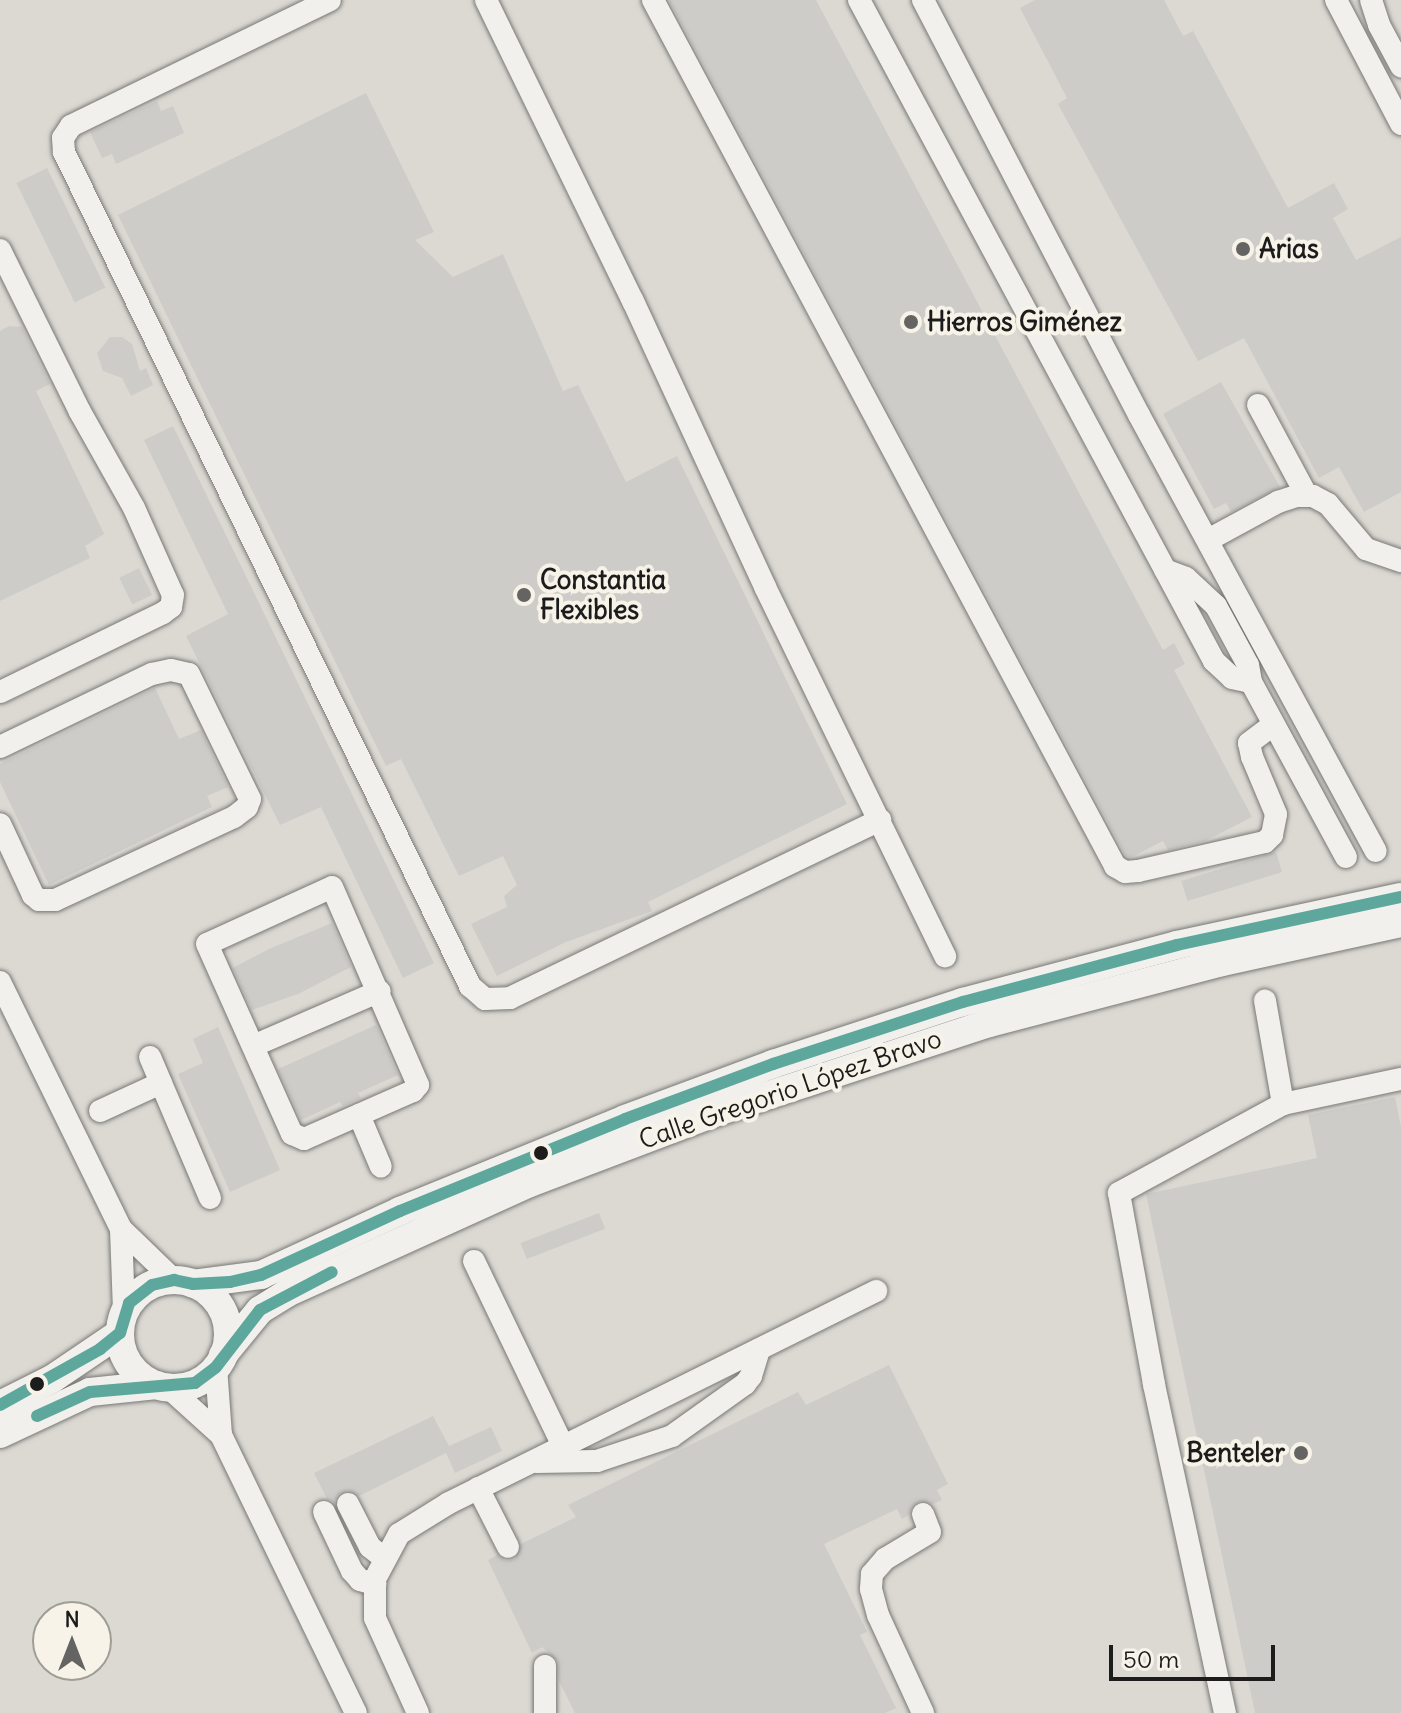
<!DOCTYPE html>
<html>
<head>
<meta charset="utf-8">
<style>
  body { margin:0 }
  #map { position:relative; width:1401px; height:1713px; overflow:hidden; background:#eae9e4; font-family:Delius,sans-serif }
  div>[style] { position:absolute }
  [style*='--x'] { left:calc(var(--x)*1px); top:calc(var(--y)*1px); width:calc(var(--w)*1px); rotate:calc(var(--a)*1deg) }
  .built>* { inset:0; background:#dbd9d2 }
  .building>* { inset:0; background:#cdccc9; transform-origin:0 0 }
  .roads { filter:drop-shadow(0 0 2px #797876) drop-shadow(0 0 2px #797876) }
  .minor>* { height:22px; margin:-11px; padding:0 11px; transform-origin:11px; border-radius:11px; background:#f1f0ec }
  .major>* { height:28px; margin:-14px; padding:0 14px; transform-origin:14px; border-radius:14px; background:#f1f0ec }
  .major>.ring { margin:-14px; padding:0; box-sizing:content-box; background:none; border:28px solid #f1f0ec; border-radius:50% }
  .bus-1>* { height:12px; margin:-6px; padding:0 6px; transform-origin:6px; border-radius:6px; background:#5da79c }
  .dots>* { width:22px; height:22px; translate:-50% -50%; box-sizing:border-box; border:4px solid #f7f3e8; border-radius:50% }
  span { translate:-50% -50%; white-space:nowrap; text-align:center; line-height:1.15; -webkit-text-stroke:8px #f7f3e8; paint-order:stroke }
  .poi-label { font-size:26px; color:#1c1c1c; font-weight:700 }
  .left { translate:0 -50%; text-align:left }
  .right { translate:-100% -50%; text-align:right }
  .street-label { font-size:26px; color:#1c1c1c }
  .north { position:absolute; left:32px; top:1601px; width:80px; height:80px; box-sizing:border-box; background:#f7f3e8; border:2px solid #9f9d96; border-radius:50%; rotate:0deg; font-size:22px; font-weight:700; line-height:32px; text-align:center; color:#1c1c1c }
  .north::after { content:''; display:block; margin:auto; width:28px; height:36px; background:#646462; clip-path:polygon(50% 0,100% 100%,50% 72%,0 100%) }
  .scale { position:absolute; left:1109px; top:1645px; width:166px; height:36px; box-sizing:border-box; border:4px solid #1c1c1c; border-top:0; padding-left:10px; font-size:24px; line-height:28px; white-space:nowrap; color:#1c1c1c; -webkit-text-stroke:6px #f7f3e8; paint-order:stroke }
</style>
</head>
<body>
<div id="map">
  <div class="built">
    <i style="clip-path:polygon(evenodd,0 0,1401px 0,1401px 1713px,0 1713px,0 0,48px 1617px,96px 1617px,96px 1665px,48px 1665px,48px 1617px)"></i>
  </div>
  <div class="building">
    <i style="clip-path:polygon(669px 0,816px 0,1163px 650px,1174px 643px,1185px 664px,1174px 670px,1252px 817px,1205px 841px,1168px 850px,1163px 841px,1132px 857px,1126px 856px)"></i>
    <i style="clip-path:polygon(1035px 0,1164px 0,1183px 36px,1193px 31px,1288px 208px,1334px 183px,1348px 209px,1333px 218px,1356px 260px,1401px 237px,1401px 492px,1364px 512px,1339px 467px,1319px 478px,1244px 338px,1198px 361px,1058px 104px,1067px 98px,1020px 8px)"></i>
    <i style="clip-path:polygon(366px 93px,434px 232px,415px 240px,453px 277px,503px 254px,563px 391px,578px 385px,626px 482px,677px 456px,847px 804px,648px 902px,652px 911px,566px 942px,497px 976px,471px 924px,507px 907px,504px 896px,517px 885px,503px 856px,459px 876px,401px 759px,386px 766px,118px 215px)"></i>
    <i style="clip-path:polygon(157px 101px,161px 111px,173px 106px,184px 133px,116px 164px,112px 154px,102px 158px,90px 132px)"></i>
    <i style="left:47px;top:168px;width:133px;height:34px;rotate:64deg"></i>
    <i style="clip-path:polygon(9px 326px,22px 327px,50px 384px,36px 391px,104px 534px,85px 546px,90px 558px,0 601px,0 331px)"></i>
    <i style="clip-path:polygon(110px 337px,122px 337px,132px 344px,140px 371px,146px 368px,153px 385px,131px 396px,122px 378px,103px 371px,97px 353px)"></i>
    <i style="clip-path:polygon(1221px 382px,1280px 487px,1231px 512px,1226px 503px,1214px 509px,1163px 414px)"></i>
    <i style="clip-path:polygon(173px 426px,434px 963px,403px 978px,321px 807px,280px 825px,186px 636px,228px 614px,144px 440px)"></i>
    <i style="left:139px;top:568px;width:30px;height:22px;rotate:64deg"></i>
    <i style="clip-path:polygon(155px 688px,179px 739px,201px 730px,228px 787px,207px 796px,212px 807px,49px 885px,0 782px,0 764px)"></i>
    <i style="left:1276px;top:852px;width:21px;height:99px;rotate:73deg"></i>
    <i style="clip-path:polygon(332px 923px,351px 967px,298px 994px,252px 1010px,233px 968px,269px 949px)"></i>
    <i style="clip-path:polygon(376px 1025px,398px 1075px,358px 1093px,361px 1098px,343px 1106px,340px 1102px,301px 1120px,278px 1069px)"></i>
    <i style="clip-path:polygon(218px 1027px,280px 1170px,230px 1192px,178px 1074px,203px 1063px,193px 1039px)"></i>
    <i style="clip-path:polygon(1395px 1097px,1401px 1127px,1401px 1713px,1255px 1713px,1146px 1194px,1317px 1158px,1308px 1115px)"></i>
    <i style="left:599px;top:1213px;width:17px;height:84px;rotate:69deg"></i>
    <i style="clip-path:polygon(889px 1365px,948px 1484px,937px 1490px,942px 1500px,933px 1504px,919px 1501px,912px 1506px,909px 1515px,902px 1519px,897px 1509px,824px 1544px,867px 1632px,860px 1635px,896px 1708px,885px 1713px,575px 1713px,559px 1681px,557px 1660px,542px 1647px,532px 1653px,488px 1560px,497px 1555px,506px 1561px,515px 1559px,521px 1544px,576px 1517px,568px 1505px,798px 1392px,806px 1405px)"></i>
    <i style="clip-path:polygon(433px 1416px,449px 1446px,491px 1427px,502px 1451px,455px 1473px,446px 1453px,359px 1496px,348px 1490px,337px 1496px,334px 1503px,327px 1499px,314px 1473px)"></i>
  </div>
  <div class="roads">
    <div class="minor">
      <i style="--x:330;--y:0;--w:288;--a:154.1"></i>
      <i style="--x:71;--y:126;--w:14;--a:124"></i>
      <i style="--x:63;--y:138;--w:14;--a:86"></i>
      <i style="--x:64;--y:152;--w:928;--a:64.04"></i>
      <i style="--x:470;--y:986;--w:20;--a:41"></i>
      <i style="--x:485;--y:999;--w:25;--a:-2"></i>
      <i style="--x:510;--y:998;--w:411;--a:-25.7"></i>
      <i style="--x:486;--y:0;--w:335;--a:64"></i>
      <i style="--x:633;--y:301;--w:315;--a:65.2"></i>
      <i style="--x:765;--y:587;--w:411;--a:64"></i>
      <i style="--x:653;--y:0;--w:982;--a:61.92"></i>
      <i style="--x:1115;--y:866;--w:12;--a:31"></i>
      <i style="--x:1125;--y:872;--w:13;--a:-4"></i>
      <i style="--x:1138;--y:871;--w:130;--a:-12.9"></i>
      <i style="--x:1265;--y:842;--w:10;--a:-45"></i>
      <i style="--x:1272;--y:835;--w:21;--a:-79"></i>
      <i style="--x:1276;--y:814;--w:62;--a:-112.8"></i>
      <i style="--x:1252;--y:757;--w:14;--a:-102"></i>
      <i style="--x:1249;--y:743;--w:30;--a:-37"></i>
      <i style="--x:859;--y:0;--w:750;--a:61.76"></i>
      <i style="--x:1214;--y:661;--w:25;--a:43"></i>
      <i style="--x:1232;--y:678;--w:19;--a:12"></i>
      <i style="--x:1251;--y:682;--w:199;--a:61.5"></i>
      <i style="--x:923;--y:0;--w:468;--a:62.5"></i>
      <i style="--x:1139;--y:415;--w:496;--a:61.5"></i>
      <i style="--x:1336;--y:0;--w:140;--a:62.3"></i>
      <i style="--x:1371;--y:0;--w:26;--a:72"></i>
      <i style="--x:1379;--y:25;--w:47;--a:61.8"></i>
      <i style="--x:0;--y:250;--w:178;--a:63.7"></i>
      <i style="--x:79;--y:410;--w:112;--a:60.7"></i>
      <i style="--x:134;--y:508;--w:95;--a:65.9"></i>
      <i style="--x:173;--y:595;--w:12;--a:99"></i>
      <i style="--x:171;--y:607;--w:10;--a:143"></i>
      <i style="--x:163;--y:613;--w:181;--a:154.1"></i>
      <i style="--x:1258;--y:405;--w:103;--a:61.7"></i>
      <i style="--x:1208;--y:540;--w:80;--a:-28.5"></i>
      <i style="--x:1278;--y:502;--w:20;--a:-18"></i>
      <i style="--x:1297;--y:496;--w:16;--a:0"></i>
      <i style="--x:1313;--y:496;--w:17;--a:28"></i>
      <i style="--x:1328;--y:504;--w:59;--a:49.8"></i>
      <i style="--x:1366;--y:549;--w:37;--a:19"></i>
      <i style="--x:1165;--y:570;--w:22;--a:21"></i>
      <i style="--x:1186;--y:578;--w:41;--a:43"></i>
      <i style="--x:1216;--y:606;--w:67;--a:61.5"></i>
      <i style="--x:1248;--y:665;--w:17;--a:80"></i>
      <i style="--x:0;--y:747;--w:169;--a:-25.7"></i>
      <i style="--x:152;--y:674;--w:19;--a:-12"></i>
      <i style="--x:171;--y:670;--w:18;--a:13"></i>
      <i style="--x:189;--y:674;--w:139;--a:64"></i>
      <i style="--x:250;--y:799;--w:9;--a:111"></i>
      <i style="--x:247;--y:807;--w:16;--a:142"></i>
      <i style="--x:234;--y:817;--w:197;--a:155.1"></i>
      <i style="--x:55;--y:900;--w:16;--a:180"></i>
      <i style="--x:39;--y:900;--w:8;--a:-140"></i>
      <i style="--x:33;--y:895;--w:78;--a:-114.9"></i>
      <i style="--x:332;--y:887;--w:216;--a:66.5"></i>
      <i style="--x:418;--y:1085;--w:8;--a:130"></i>
      <i style="--x:413;--y:1091;--w:119;--a:156.2"></i>
      <i style="--x:304;--y:1139;--w:13;--a:-157"></i>
      <i style="--x:292;--y:1134;--w:208;--a:-114.1"></i>
      <i style="--x:207;--y:944;--w:137;--a:-24.5"></i>
      <i style="--x:0;--y:982;--w:275;--a:63.9"></i>
      <i style="--x:121;--y:1229;--w:74;--a:43.9"></i>
      <i style="--x:253;--y:1046;--w:138;--a:-23.4"></i>
      <i style="--x:150;--y:1057;--w:28;--a:67"></i>
      <i style="--x:1283;--y:1104;--w:121;--a:-12"></i>
      <i style="--x:100;--y:1111;--w:67;--a:-24.7"></i>
      <i style="--x:161;--y:1083;--w:125;--a:66.9"></i>
      <i style="--x:359;--y:1115;--w:56;--a:67.1"></i>
      <i style="--x:121;--y:1229;--w:83;--a:87.9"></i>
      <i style="--x:474;--y:1261;--w:205;--a:64.3"></i>
      <i style="--x:216;--y:1367;--w:68;--a:85.8"></i>
      <i style="--x:221;--y:1435;--w:309;--a:64.1"></i>
      <i style="--x:168;--y:1387;--w:72;--a:42.2"></i>
      <i style="--x:536;--y:1462;--w:61;--a:-0.9"></i>
      <i style="--x:597;--y:1461;--w:79;--a:-18.4"></i>
      <i style="--x:672;--y:1436;--w:90;--a:-35.5"></i>
      <i style="--x:745;--y:1384;--w:10;--a:-53"></i>
      <i style="--x:751;--y:1376;--w:28;--a:-73"></i>
      <i style="--x:478;--y:1488;--w:66;--a:63"></i>
      <i style="--x:348;--y:1504;--w:48;--a:62.9"></i>
      <i style="--x:370;--y:1547;--w:18;--a:38"></i>
      <i style="--x:324;--y:1512;--w:65;--a:64.6"></i>
      <i style="--x:352;--y:1571;--w:12;--a:48"></i>
      <i style="--x:360;--y:1580;--w:16;--a:15"></i>
      <i style="--x:923;--y:1514;--w:19;--a:69"></i>
      <i style="--x:930;--y:1532;--w:52;--a:149"></i>
      <i style="--x:885;--y:1559;--w:20;--a:131"></i>
      <i style="--x:872;--y:1574;--w:15;--a:94"></i>
      <i style="--x:871;--y:1589;--w:27;--a:75"></i>
      <i style="--x:878;--y:1615;--w:108;--a:65.3"></i>
      <i style="--x:545;--y:1666;--w:47;--a:90"></i>
      <i style="--x:418;--y:1713;--w:104;--a:-114.4"></i>
      <i style="--x:375;--y:1618;--w:39;--a:-90"></i>
      <i style="--x:375;--y:1579;--w:51;--a:-61.9"></i>
      <i style="--x:399;--y:1534;--w:59;--a:-31.8"></i>
      <i style="--x:449;--y:1503;--w:477;--a:-26.4"></i>
      <i style="--x:1225;--y:1713;--w:337;--a:-102.2"></i>
      <i style="--x:1154;--y:1384;--w:194;--a:-100.4"></i>
      <i style="--x:1119;--y:1193;--w:187;--a:-28.5"></i>
      <i style="--x:1283;--y:1104;--w:105;--a:-99.9"></i>
    </div>
    <div class="major">
      <i class="ring" style="left:120px;top:1280px;width:80px;height:80px"></i>
      <i style="--x:193;--y:1284;--w:69;--a:-7.5"></i>
      <i style="--x:261;--y:1275;--w:153;--a:-24.7"></i>
      <i style="--x:400;--y:1211;--w:243;--a:-22.2"></i>
      <i style="--x:625;--y:1119;--w:158;--a:-20.4"></i>
      <i style="--x:773;--y:1064;--w:200;--a:-18.1"></i>
      <i style="--x:963;--y:1002;--w:221;--a:-14.9"></i>
      <i style="--x:1177;--y:945;--w:229;--a:-12.1"></i>
      <i style="--x:223;--y:1355;--w:58;--a:-50.6"></i>
      <i style="--x:260;--y:1310;--w:32;--a:-32"></i>
      <i style="--x:287;--y:1293;--w:267;--a:-24.4"></i>
      <i style="--x:530;--y:1183;--w:197;--a:-20.8"></i>
      <i style="--x:714;--y:1113;--w:290;--a:-18.1"></i>
      <i style="--x:990;--y:1023;--w:240;--a:-14.7"></i>
      <i style="--x:1222;--y:962;--w:183;--a:-12.3"></i>
      <i style="--x:0;--y:1405;--w:58;--a:-26.6"></i>
      <i style="--x:52;--y:1379;--w:82;--a:-34.1"></i>
      <i style="--x:0;--y:1434;--w:99;--a:-25"></i>
      <i style="--x:90;--y:1392;--w:67;--a:-6"></i>
    </div>
  </div>
  <div class="bus-1">
    <i style="--x:0;--y:1405;--w:115;--a:-29.2"></i>
    <i style="--x:100;--y:1349;--w:26;--a:-39"></i>
    <i style="--x:120;--y:1333;--w:31;--a:-73"></i>
    <i style="--x:129;--y:1303;--w:29;--a:-38"></i>
    <i style="--x:152;--y:1285;--w:23;--a:-13"></i>
    <i style="--x:174;--y:1280;--w:19;--a:12"></i>
    <i style="--x:193;--y:1284;--w:37;--a:-3"></i>
    <i style="--x:230;--y:1282;--w:32;--a:-13"></i>
    <i style="--x:261;--y:1275;--w:153;--a:-24.7"></i>
    <i style="--x:400;--y:1211;--w:243;--a:-22.2"></i>
    <i style="--x:625;--y:1119;--w:158;--a:-20.4"></i>
    <i style="--x:773;--y:1064;--w:200;--a:-18.1"></i>
    <i style="--x:963;--y:1002;--w:221;--a:-14.9"></i>
    <i style="--x:1177;--y:945;--w:229;--a:-12.1"></i>
    <i style="--x:37;--y:1416;--w:58;--a:-24.4"></i>
    <i style="--x:90;--y:1392;--w:105;--a:-4.9"></i>
    <i style="--x:195;--y:1383;--w:26;--a:-37"></i>
    <i style="--x:216;--y:1367;--w:72;--a:-52.3"></i>
    <i style="--x:260;--y:1310;--w:81;--a:-27.8"></i>
  </div>
  <div class="dots">
    <i style="left:1243px;top:249px;background:#646462"></i>
    <i style="left:911px;top:322px;background:#646462"></i>
    <i style="left:524px;top:595px;background:#646462"></i>
    <i style="left:541px;top:1153px;background:#1c1c1c"></i>
    <i style="left:37px;top:1384px;background:#1c1c1c"></i>
    <i style="left:1301px;top:1453px;background:#646462"></i>
  </div>
  <div class="poi-label">
    <span class="left" style="left:1259px;top:249px">Arias</span>
    <span class="left" style="left:927px;top:322px">Hierros Giménez</span>
    <span class="left" style="left:540px;top:595px">Constantia<br>Flexibles</span>
    <span class="right" style="left:1285px;top:1453px">Benteler</span>
  </div>
  <div class="street-label">
    <span style="left:790px;top:1089px;rotate:-19deg">Calle Gregorio López Bravo</span>
  </div>
  <div class="north">N</div>
  <div class="scale">50 m</div>
</div>
</body>
</html>
